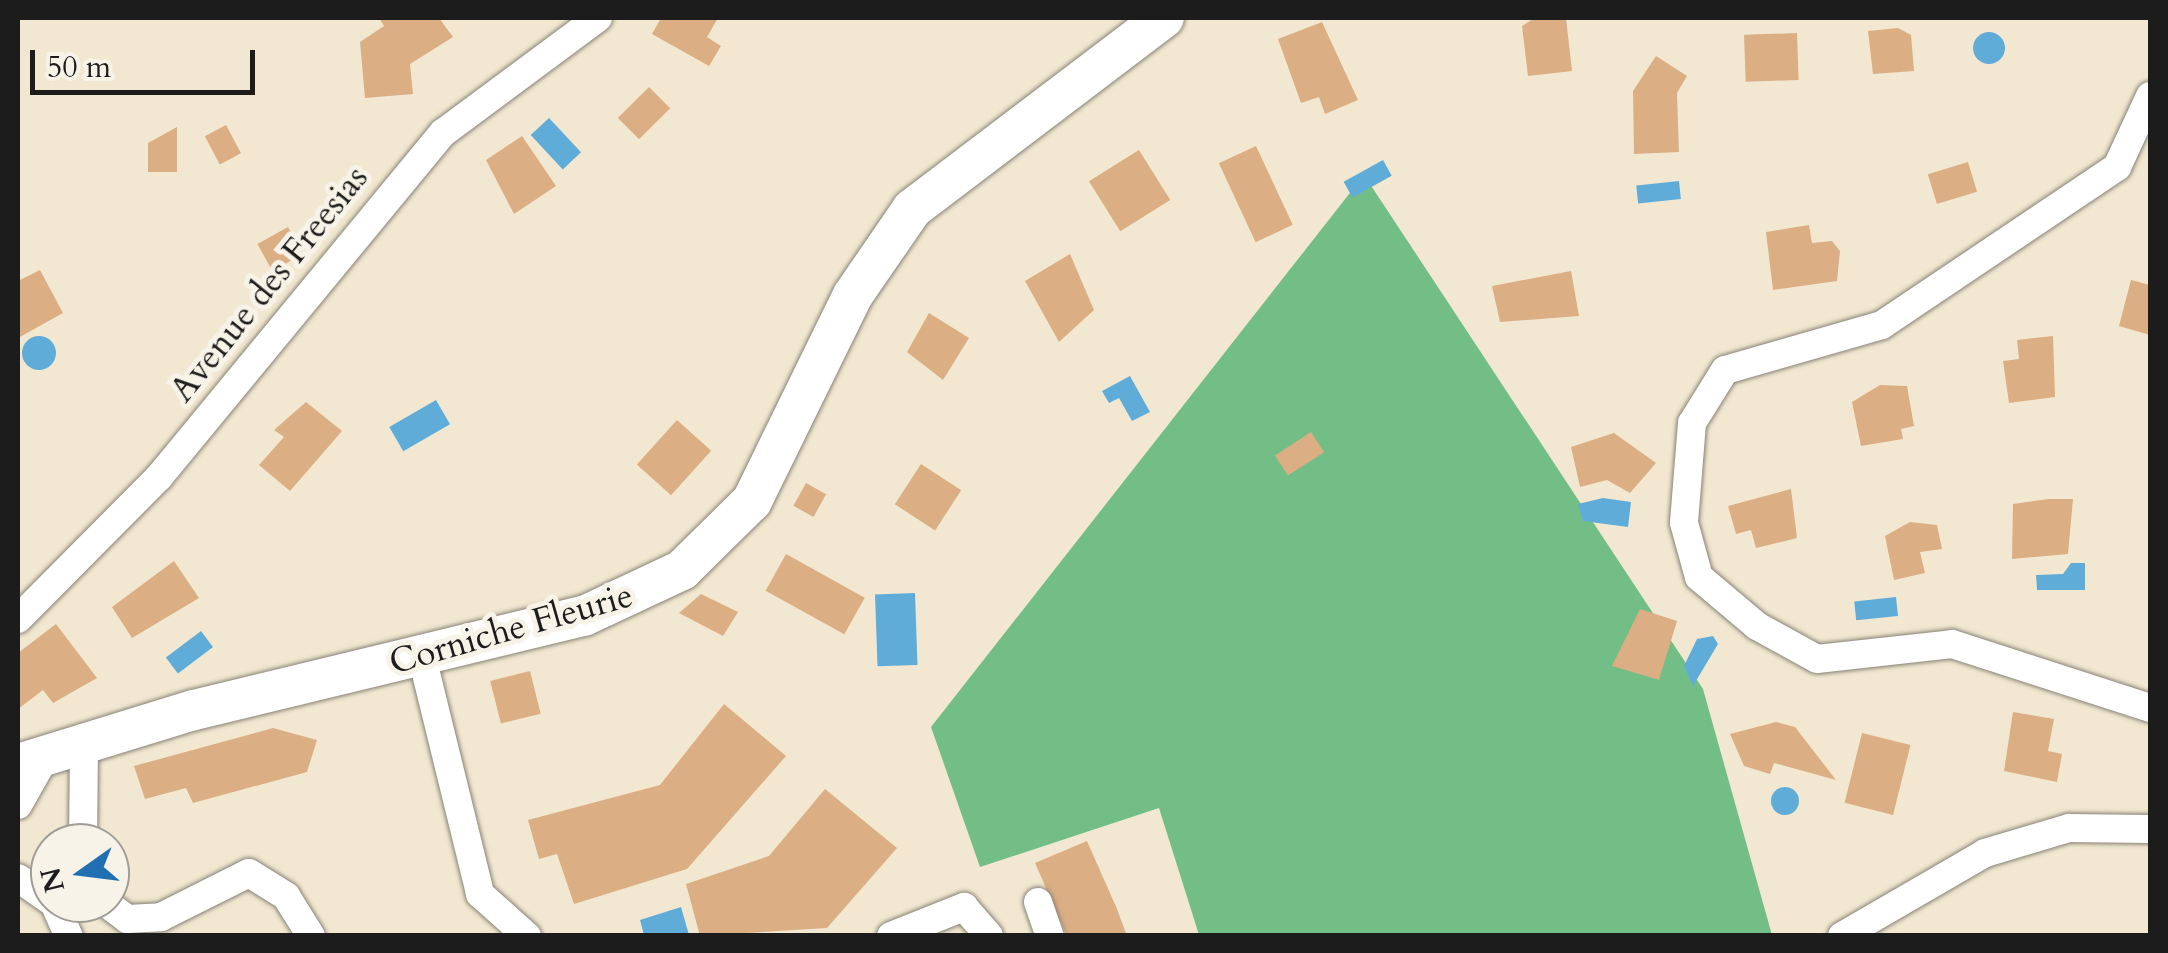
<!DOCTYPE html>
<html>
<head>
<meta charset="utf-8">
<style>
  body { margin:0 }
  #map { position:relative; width:2168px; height:953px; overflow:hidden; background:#f2e8d1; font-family:Cardo,serif }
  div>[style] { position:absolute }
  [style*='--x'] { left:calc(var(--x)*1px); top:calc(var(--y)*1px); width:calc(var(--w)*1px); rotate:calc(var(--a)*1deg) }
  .forest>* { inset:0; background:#73be86 }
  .water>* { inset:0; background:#60acd9; transform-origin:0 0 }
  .round { border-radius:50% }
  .building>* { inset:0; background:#dbae83; transform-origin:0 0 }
  .roads { filter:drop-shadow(0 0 2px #878276) drop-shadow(0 0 2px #878276) }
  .minor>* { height:28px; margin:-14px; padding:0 14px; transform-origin:14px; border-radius:14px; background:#fff }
  .secondary>* { height:40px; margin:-20px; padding:0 20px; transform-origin:20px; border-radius:20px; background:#fff }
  span { translate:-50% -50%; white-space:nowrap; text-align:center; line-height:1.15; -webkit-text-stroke:10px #f7f3e8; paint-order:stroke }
  .street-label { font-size:35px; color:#1c1c1c }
  .frame { position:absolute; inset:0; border:20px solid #1c1c1c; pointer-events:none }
  .north { position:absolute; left:30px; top:823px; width:100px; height:100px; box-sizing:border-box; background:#f7f3e8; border:2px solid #9f9d96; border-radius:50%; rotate:256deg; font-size:28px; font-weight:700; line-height:40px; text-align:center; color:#1c1c1c }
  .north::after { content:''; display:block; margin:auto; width:35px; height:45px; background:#1f6fb2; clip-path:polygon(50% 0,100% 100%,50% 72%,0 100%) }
  .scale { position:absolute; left:30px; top:50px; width:225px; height:45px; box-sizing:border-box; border:5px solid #1c1c1c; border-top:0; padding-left:12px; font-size:30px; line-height:35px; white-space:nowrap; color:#1c1c1c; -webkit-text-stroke:8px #f7f3e8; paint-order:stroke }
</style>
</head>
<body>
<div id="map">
  <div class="forest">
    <i style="clip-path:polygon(1364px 175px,1703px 689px,1772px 935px,1199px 935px,1159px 808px,980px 867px,931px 727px)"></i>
  </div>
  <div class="water">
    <i class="round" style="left:1973px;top:32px;width:32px;height:32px"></i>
    <i style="left:549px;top:118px;width:47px;height:25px;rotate:47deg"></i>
    <i style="left:1383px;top:160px;width:18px;height:45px;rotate:61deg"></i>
    <i style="left:1679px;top:181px;width:18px;height:43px;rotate:84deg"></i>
    <i class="round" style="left:22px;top:336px;width:34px;height:34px"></i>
    <i style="clip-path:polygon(1130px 376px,1150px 412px,1132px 421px,1119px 398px,1109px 403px,1102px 391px)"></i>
    <i style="left:436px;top:400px;width:28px;height:54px;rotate:60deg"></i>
    <i style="clip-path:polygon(1603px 498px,1631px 502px,1628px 527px,1583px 521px,1578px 504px)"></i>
    <i style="clip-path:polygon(2071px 563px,2085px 563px,2085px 590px,2037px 590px,2036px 575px,2063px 574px)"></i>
    <i style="left:915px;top:593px;width:72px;height:40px;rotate:88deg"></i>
    <i style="left:1896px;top:597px;width:19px;height:42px;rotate:84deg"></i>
    <i style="left:201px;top:631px;width:20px;height:44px;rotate:53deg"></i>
    <i style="clip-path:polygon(1713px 636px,1718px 644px,1693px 686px,1684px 666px,1697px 639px)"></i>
    <i class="round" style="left:1771px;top:787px;width:28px;height:28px"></i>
    <i style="clip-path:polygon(681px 907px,689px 935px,644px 935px,640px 920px)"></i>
  </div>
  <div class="building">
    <i style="clip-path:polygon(379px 18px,439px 18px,453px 37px,410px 64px,413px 94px,365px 98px,360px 42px,384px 26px)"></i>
    <i style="clip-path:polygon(661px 18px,718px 18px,707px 37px,721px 46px,709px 66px,652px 34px)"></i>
    <i style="clip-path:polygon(1535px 18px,1566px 18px,1572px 71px,1528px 76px,1522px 26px)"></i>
    <i style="clip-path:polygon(1322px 22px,1358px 100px,1325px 114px,1319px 97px,1301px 103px,1278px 39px)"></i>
    <i style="clip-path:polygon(1898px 28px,1911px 35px,1914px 71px,1873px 74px,1868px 31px)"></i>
    <i style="left:1797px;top:33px;width:47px;height:53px;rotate:88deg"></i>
    <i style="clip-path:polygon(1656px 56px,1687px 76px,1677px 93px,1679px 152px,1634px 154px,1633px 91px)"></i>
    <i style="left:649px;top:87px;width:30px;height:44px;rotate:45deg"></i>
    <i style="left:226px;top:125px;width:32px;height:24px;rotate:62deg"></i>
    <i style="clip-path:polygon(177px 127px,177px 172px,148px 172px,148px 143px)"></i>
    <i style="clip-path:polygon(522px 136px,556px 186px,514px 214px,486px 160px)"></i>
    <i style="left:1256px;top:146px;width:87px;height:41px;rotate:65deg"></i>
    <i style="left:1139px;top:150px;width:59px;height:59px;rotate:58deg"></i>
    <i style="left:1968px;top:162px;width:31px;height:42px;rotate:73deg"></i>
    <i style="clip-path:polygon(1809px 225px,1812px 243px,1832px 241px,1840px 251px,1837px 281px,1773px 290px,1766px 232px)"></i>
    <i style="left:288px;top:227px;width:31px;height:35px;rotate:61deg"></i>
    <i style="clip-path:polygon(1070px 254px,1094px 310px,1059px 342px,1025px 281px)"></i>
    <i style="clip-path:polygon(40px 270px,63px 313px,18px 338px,18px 281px)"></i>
    <i style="clip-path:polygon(1571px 271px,1579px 316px,1500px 322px,1492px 286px)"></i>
    <i style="clip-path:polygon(2131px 280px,2150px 285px,2150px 335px,2119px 326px)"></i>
    <i style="clip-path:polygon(929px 313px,969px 338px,943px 380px,907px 352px)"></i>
    <i style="clip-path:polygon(2053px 336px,2055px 397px,2009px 403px,2003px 361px,2019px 359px,2017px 340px)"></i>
    <i style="clip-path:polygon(1880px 385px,1907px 386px,1914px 426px,1901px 429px,1903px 439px,1861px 446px,1852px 402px)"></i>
    <i style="clip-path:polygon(306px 402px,342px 431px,290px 491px,259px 465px,284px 437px,274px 430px)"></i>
    <i style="left:677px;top:420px;width:46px;height:60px;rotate:42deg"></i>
    <i style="left:1311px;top:432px;width:24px;height:43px;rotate:57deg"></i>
    <i style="clip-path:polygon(1614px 433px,1656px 463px,1630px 493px,1607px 480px,1580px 487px,1571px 447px)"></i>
    <i style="left:921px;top:464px;width:48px;height:48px;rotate:33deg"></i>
    <i style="left:806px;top:483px;width:23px;height:26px;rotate:29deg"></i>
    <i style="clip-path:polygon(1791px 489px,1797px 538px,1756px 548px,1751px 530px,1736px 534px,1728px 506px)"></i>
    <i style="clip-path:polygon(2049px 499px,2073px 499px,2068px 554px,2012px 559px,2013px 504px)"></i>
    <i style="clip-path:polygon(1910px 522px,1937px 525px,1942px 549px,1920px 552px,1925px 573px,1894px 580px,1885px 536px)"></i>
    <i style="left:786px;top:554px;width:90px;height:42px;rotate:29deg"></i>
    <i style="clip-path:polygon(174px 561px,199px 598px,132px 638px,112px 607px)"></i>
    <i style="clip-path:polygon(701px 594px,738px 612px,723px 636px,679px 613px)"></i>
    <i style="clip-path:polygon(1640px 609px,1677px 621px,1659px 680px,1612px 666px)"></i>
    <i style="clip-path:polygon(56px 624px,97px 678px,53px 703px,43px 690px,18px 709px,18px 653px)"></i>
    <i style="left:530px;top:671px;width:44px;height:41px;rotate:76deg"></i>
    <i style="clip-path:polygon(724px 704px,786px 756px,687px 869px,574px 904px,557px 854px,539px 859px,528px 820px,660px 785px)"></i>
    <i style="clip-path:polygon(2013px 712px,2054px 719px,2048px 751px,2062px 754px,2057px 782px,2004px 771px)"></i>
    <i style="clip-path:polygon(1776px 722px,1795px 727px,1836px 780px,1774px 763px,1770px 774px,1744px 766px,1730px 734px)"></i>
    <i style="clip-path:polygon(273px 728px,317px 740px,307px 772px,193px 803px,186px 788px,145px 799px,134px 766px)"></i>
    <i style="left:1862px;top:733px;width:50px;height:72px;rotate:14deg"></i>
    <i style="clip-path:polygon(825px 789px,897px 848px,827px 928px,700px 936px,686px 884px,769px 856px)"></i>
    <i style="clip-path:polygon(1087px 841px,1117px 909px,1127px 936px,1067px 936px,1035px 863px)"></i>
  </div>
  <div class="roads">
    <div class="minor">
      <i style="--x:2150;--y:96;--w:78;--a:114.9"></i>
      <i style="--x:2117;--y:167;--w:283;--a:146.1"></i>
      <i style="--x:1882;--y:325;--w:163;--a:164"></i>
      <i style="--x:1725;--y:370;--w:62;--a:121.9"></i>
      <i style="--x:1692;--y:423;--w:100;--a:94.6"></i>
      <i style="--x:1684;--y:523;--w:56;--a:74.5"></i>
      <i style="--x:1699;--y:577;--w:76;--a:40.2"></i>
      <i style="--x:1757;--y:626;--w:68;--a:28.8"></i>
      <i style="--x:1817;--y:659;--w:136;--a:-6.3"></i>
      <i style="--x:1952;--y:644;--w:208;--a:17.9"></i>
      <i style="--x:18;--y:619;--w:200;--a:-45.2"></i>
      <i style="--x:159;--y:477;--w:446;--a:-50.5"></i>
      <i style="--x:443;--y:133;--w:193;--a:-36.6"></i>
      <i style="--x:422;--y:657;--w:244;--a:76.2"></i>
      <i style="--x:480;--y:894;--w:63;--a:41.8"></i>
      <i style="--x:18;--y:805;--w:59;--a:-60.4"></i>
      <i style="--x:83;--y:843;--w:100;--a:-89.4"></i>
      <i style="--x:18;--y:878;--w:39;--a:35"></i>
      <i style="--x:1038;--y:902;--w:36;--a:71"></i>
      <i style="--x:54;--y:903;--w:36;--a:66"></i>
      <i style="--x:106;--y:903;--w:26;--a:37"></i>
      <i style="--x:127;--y:919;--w:34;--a:-3"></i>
      <i style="--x:161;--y:917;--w:98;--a:-26.6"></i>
      <i style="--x:249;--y:873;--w:44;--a:31.9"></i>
      <i style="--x:286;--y:896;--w:47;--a:58"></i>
      <i style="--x:891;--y:936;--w:79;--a:-21.7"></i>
      <i style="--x:964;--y:907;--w:38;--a:49"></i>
      <i style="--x:1842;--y:936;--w:165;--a:-30.1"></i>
      <i style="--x:1985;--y:853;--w:88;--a:-16.6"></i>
      <i style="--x:2069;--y:828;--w:81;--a:0.7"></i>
    </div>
    <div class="secondary">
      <i style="--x:18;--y:764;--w:184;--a:-17.1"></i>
      <i style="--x:194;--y:710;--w:401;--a:-13.6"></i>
      <i style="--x:584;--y:616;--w:108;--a:-25.1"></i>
      <i style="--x:682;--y:570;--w:98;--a:-44.6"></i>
      <i style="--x:752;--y:501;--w:229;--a:-63.9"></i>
      <i style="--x:853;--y:295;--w:104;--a:-55.5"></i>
      <i style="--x:912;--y:209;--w:316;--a:-37.2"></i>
    </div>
  </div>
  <div class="street-label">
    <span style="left:269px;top:284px;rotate:-51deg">Avenue des Freesias</span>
    <span style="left:511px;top:629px;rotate:-16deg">Corniche Fleurie</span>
  </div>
  <div class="frame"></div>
  <div class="north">N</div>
  <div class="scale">50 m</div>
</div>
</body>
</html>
